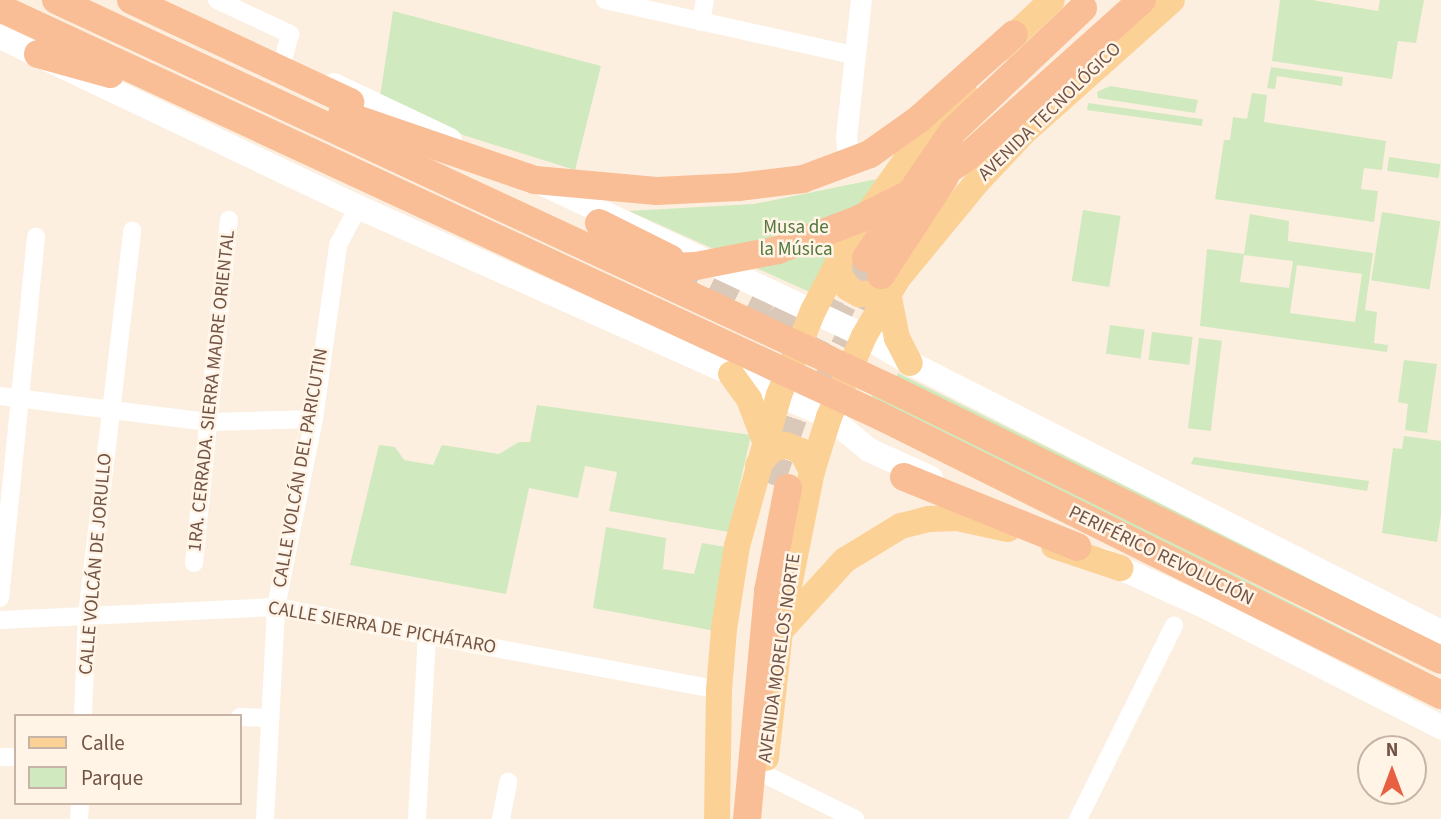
<!DOCTYPE html>
<html>
<head>
<meta charset="utf-8">
<style>
  body { margin:0 }
  #map { position:relative; width:1441px; height:819px; overflow:hidden; background:#fcefdf; font-family:"Source Sans 3",sans-serif }
  div>[style] { position:absolute }
  [style*='--x'] { left:calc(var(--x)*1px); top:calc(var(--y)*1px); width:calc(var(--w)*1px); rotate:calc(var(--a)*1deg) }
  .green>* { inset:0; background:#d1e9be; transform-origin:0 0 }
  .trunk-tunnel>* { height:28px; margin-top:-14px; transform-origin:0; background:repeating-linear-gradient(90deg,#dac8b9 0 28px,transparent 0 42px) }
  .minor>* { height:18px; margin:-9px; padding:0 9px; transform-origin:9px; border-radius:9px; background:#fff }
  .tertiary>* { height:21px; margin:-10.5px; padding:0 10.5px; transform-origin:10.5px; border-radius:10.5px; background:#fff }
  .secondary>* { height:24px; margin:-12px; padding:0 12px; transform-origin:12px; border-radius:12px; background:#fff }
  .primary>* { height:26px; margin:-13px; padding:0 13px; transform-origin:13px; border-radius:13px; background:#fcd196 }
  .trunk>* { height:28px; margin:-14px; padding:0 14px; transform-origin:14px; border-radius:14px; background:#fabe96 }
  span { translate:-50% -50%; white-space:nowrap; text-align:center; line-height:1.15; -webkit-text-stroke:5px #fff4e5; paint-order:stroke }
  .street-label { font-size:19px; color:#725447 }
  .park-label { font-size:19px; color:#53783f }
  .legend { position:absolute; left:14px; top:714px; width:228px; height:91px; box-sizing:border-box; background:#fff4e5; border:2px solid #c7b4a6; margin:0; padding:9px 12px; list-style:none; font-size:21px; color:#725447 }
  .legend li { display:flex; align-items:center; gap:14px; height:35px }
  .legend b { width:35px; border:2px solid #c7b4a6 }
  .north { position:absolute; left:1357px; top:735px; width:70px; height:70px; box-sizing:border-box; background:#fff4e5; border:2px solid #c7b4a6; border-radius:50%; rotate:0deg; font-size:19px; font-weight:700; line-height:28px; text-align:center; color:#725447 }
  .north::after { content:''; display:block; margin:auto; width:24px; height:32px; background:#e86042; clip-path:polygon(50% 0,100% 100%,50% 72%,0 100%) }
</style>
</head>
<body>
<div id="map">
  <div class="green">
    <i style="clip-path:polygon(1280px 0,1312px 0,1378px 11px,1380px 0,1424px 0,1416px 43px,1398px 41px,1392px 79px,1272px 61px)"></i>
    <i style="clip-path:polygon(393px 11px,601px 66px,575px 170px,463px 135px,380px 97px)"></i>
    <i style="clip-path:polygon(1271px 67px,1343px 77px,1342px 86px,1277px 76px,1275px 89px,1267px 88px)"></i>
    <i style="clip-path:polygon(1110px 86px,1198px 100px,1195px 113px,1098px 98px,1097px 92px)"></i>
    <i style="clip-path:polygon(1252px 93px,1267px 95px,1264px 122px,1386px 141px,1382px 170px,1364px 168px,1361px 189px,1378px 191px,1374px 222px,1215px 199px,1224px 140px,1230px 140px,1233px 117px,1247px 119px)"></i>
    <i style="left:1088px;top:103px;width:116px;height:7px;rotate:8deg"></i>
    <i style="left:1389px;top:157px;width:52px;height:14px;rotate:8deg"></i>
    <i style="clip-path:polygon(882px 178px,812px 293px,629px 211px,754px 204px)"></i>
    <i style="left:1083px;top:210px;width:38px;height:72px;rotate:9deg"></i>
    <i style="left:1382px;top:212px;width:59px;height:69px;rotate:9deg"></i>
    <i style="clip-path:polygon(evenodd,1250px 214px,1289px 221px,1288px 241px,1373px 253px,1365px 310px,1377px 312px,1374px 343px,1388px 345px,1387px 352px,1200px 326px,1207px 249px,1244px 254px,1250px 214px,1244px 255px,1293px 261px,1289px 288px,1240px 282px,1244px 255px,1250px 214px,1297px 265px,1362px 274px,1355px 322px,1290px 313px,1297px 265px)"></i>
    <i style="left:1110px;top:325px;width:35px;height:29px;rotate:8deg"></i>
    <i style="left:1152px;top:332px;width:41px;height:28px;rotate:7deg"></i>
    <i style="left:1199px;top:338px;width:23px;height:91px;rotate:7deg"></i>
    <i style="clip-path:polygon(1404px 360px,1437px 364px,1427px 433px,1405px 430px,1408px 404px,1398px 402px)"></i>
    <i style="clip-path:polygon(898px 373px,1441px 643px,1441px 651px,896px 377px)"></i>
    <i style="left:875px;top:391px;width:633px;height:9px;rotate:27deg"></i>
    <i style="clip-path:polygon(537px 405px,751px 435px,729px 532px,609px 511px,617px 472px,585px 466px,578px 498px,529px 488px,506px 594px,350px 565px,379px 445px,395px 447px,404px 460px,433px 465px,442px 445px,499px 454px,519px 442px,530px 442px)"></i>
    <i style="clip-path:polygon(1404px 436px,1441px 441px,1441px 515px,1437px 542px,1382px 533px,1393px 448px,1402px 449px)"></i>
    <i style="clip-path:polygon(1194px 457px,1369px 481px,1367px 491px,1191px 464px)"></i>
    <i style="clip-path:polygon(606px 527px,666px 538px,663px 569px,694px 574px,702px 543px,726px 547px,715px 631px,593px 608px)"></i>
  </div>
  <div class="trunk-tunnel">
    <i style="--x:676;--y:261;--w:107;--a:26.6"></i>
    <i style="--x:772;--y:309;--w:34;--a:38"></i>
    <i style="--x:799;--y:330;--w:32;--a:72"></i>
    <i style="--x:825;--y:385;--w:123;--a:-63"></i>
    <i style="--x:770;--y:484;--w:125;--a:-70.8"></i>
    <i style="--x:811;--y:366;--w:121;--a:-63"></i>
  </div>
  <div class="minor">
    <i style="--x:217;--y:0;--w:81;--a:25"></i>
    <i style="--x:290;--y:34;--w:28;--a:105"></i>
    <i style="--x:605;--y:0;--w:254;--a:12.5"></i>
    <i style="--x:701;--y:22;--w:22;--a:-80"></i>
    <i style="--x:0;--y:396;--w:212;--a:7.1"></i>
    <i style="--x:210;--y:422;--w:104;--a:-1.7"></i>
    <i style="--x:194;--y:563;--w:345;--a:-84.2"></i>
    <i style="--x:0;--y:598;--w:363;--a:-84.3"></i>
    <i style="--x:0;--y:620;--w:276;--a:-2.7"></i>
    <i style="--x:276;--y:607;--w:451;--a:10.6"></i>
    <i style="--x:83;--y:716;--w:100;--a:-87.7"></i>
    <i style="--x:87;--y:616;--w:388;--a:-83.3"></i>
    <i style="--x:240;--y:717;--w:30;--a:2"></i>
    <i style="--x:0;--y:757;--w:16;--a:0"></i>
    <i style="--x:764;--y:774;--w:102;--a:26.3"></i>
    <i style="--x:79;--y:819;--w:16;--a:-86"></i>
    <i style="--x:265;--y:819;--w:212;--a:-87"></i>
    <i style="--x:276;--y:607;--w:192;--a:-78.6"></i>
    <i style="--x:314;--y:419;--w:176;--a:-82.1"></i>
    <i style="--x:338;--y:245;--w:43;--a:-62.2"></i>
    <i style="--x:417;--y:819;--w:185;--a:-86.9"></i>
    <i style="--x:501;--y:819;--w:38;--a:-79"></i>
    <i style="--x:1078;--y:819;--w:216;--a:-63.6"></i>
  </div>
  <div class="tertiary">
    <i style="--x:848;--y:164;--w:27;--a:-94"></i>
    <i style="--x:846;--y:137;--w:138;--a:-83.8"></i>
  </div>
  <div class="secondary">
    <i style="--x:0;--y:37;--w:396;--a:25.4"></i>
    <i style="--x:358;--y:207;--w:516;--a:24.03"></i>
    <i style="--x:829;--y:417;--w:52;--a:39.5"></i>
    <i style="--x:869;--y:450;--w:68;--a:24.3"></i>
    <i style="--x:334;--y:85;--w:128;--a:25.4"></i>
    <i style="--x:543;--y:184;--w:355;--a:25.3"></i>
    <i style="--x:864;--y:336;--w:53;--a:30.4"></i>
    <i style="--x:910;--y:363;--w:595;--a:26.87"></i>
    <i style="--x:1103;--y:560;--w:115;--a:24.6"></i>
    <i style="--x:1208;--y:608;--w:262;--a:27.1"></i>
  </div>
  <div class="primary">
    <i style="--x:1000;--y:49;--w:71;--a:-43.3"></i>
    <i style="--x:839;--y:262;--w:14;--a:86"></i>
    <i style="--x:840;--y:276;--w:14;--a:56"></i>
    <i style="--x:848;--y:288;--w:13;--a:29"></i>
    <i style="--x:859;--y:294;--w:29;--a:-2"></i>
    <i style="--x:888;--y:293;--w:46;--a:78.7"></i>
    <i style="--x:897;--y:338;--w:28;--a:63"></i>
    <i style="--x:731;--y:374;--w:31;--a:54"></i>
    <i style="--x:749;--y:399;--w:45;--a:69.1"></i>
    <i style="--x:758;--y:465;--w:20;--a:-49"></i>
    <i style="--x:771;--y:450;--w:16;--a:-18"></i>
    <i style="--x:786;--y:445;--w:16;--a:22"></i>
    <i style="--x:801;--y:451;--w:23;--a:61"></i>
    <i style="--x:1054;--y:546;--w:70;--a:18.4"></i>
    <i style="--x:781;--y:630;--w:95;--a:-47.6"></i>
    <i style="--x:845;--y:560;--w:66;--a:-31.3"></i>
    <i style="--x:901;--y:526;--w:29;--a:-14"></i>
    <i style="--x:929;--y:519;--w:28;--a:-2"></i>
    <i style="--x:957;--y:518;--w:52;--a:12.2"></i>
    <i style="--x:766;--y:758;--w:128;--a:-83.7"></i>
    <i style="--x:780;--y:631;--w:163;--a:-78.7"></i>
    <i style="--x:812;--y:471;--w:57;--a:-72.5"></i>
    <i style="--x:829;--y:417;--w:88;--a:-66.6"></i>
    <i style="--x:864;--y:336;--w:67;--a:-59.6"></i>
    <i style="--x:898;--y:278;--w:124;--a:-50.5"></i>
    <i style="--x:977;--y:182;--w:69;--a:-46.8"></i>
    <i style="--x:1024;--y:132;--w:198;--a:-41.7"></i>
    <i style="--x:717;--y:819;--w:129;--a:-89.1"></i>
    <i style="--x:719;--y:690;--w:61;--a:-85.3"></i>
    <i style="--x:724;--y:629;--w:84;--a:-81.1"></i>
    <i style="--x:737;--y:546;--w:157;--a:-74.5"></i>
    <i style="--x:779;--y:395;--w:91;--a:-68"></i>
    <i style="--x:813;--y:311;--w:82;--a:-62.5"></i>
    <i style="--x:851;--y:238;--w:104;--a:-54.8"></i>
    <i style="--x:911;--y:153;--w:81;--a:-49"></i>
  </div>
  <div class="trunk">
    <i style="--x:56;--y:0;--w:924;--a:24.96"></i>
    <i style="--x:894;--y:390;--w:610;--a:26.27"></i>
    <i style="--x:131;--y:0;--w:242;--a:25"></i>
    <i style="--x:0;--y:8;--w:970;--a:24.87"></i>
    <i style="--x:880;--y:416;--w:627;--a:26.44"></i>
    <i style="--x:38;--y:54;--w:75;--a:15.5"></i>
    <i style="--x:342;--y:114;--w:204;--a:18.9"></i>
    <i style="--x:535;--y:180;--w:122;--a:5.2"></i>
    <i style="--x:657;--y:191;--w:81;--a:-2.8"></i>
    <i style="--x:738;--y:187;--w:65;--a:-7"></i>
    <i style="--x:803;--y:179;--w:72;--a:-20.5"></i>
    <i style="--x:870;--y:154;--w:60;--a:-35.5"></i>
    <i style="--x:919;--y:119;--w:127;--a:-41.8"></i>
    <i style="--x:599;--y:223;--w:80;--a:26.6"></i>
    <i style="--x:866;--y:258;--w:154;--a:-55.6"></i>
    <i style="--x:953;--y:131;--w:179;--a:-43.4"></i>
    <i style="--x:639;--y:268;--w:57;--a:-2"></i>
    <i style="--x:696;--y:266;--w:84;--a:-11"></i>
    <i style="--x:778;--y:250;--w:87;--a:-20.9"></i>
    <i style="--x:859;--y:219;--w:76;--a:-26.6"></i>
    <i style="--x:927;--y:185;--w:49;--a:-35"></i>
    <i style="--x:967;--y:157;--w:235;--a:-41.9"></i>
    <i style="--x:881;--y:275;--w:117;--a:-56.9"></i>
    <i style="--x:904;--y:477;--w:187;--a:22"></i>
    <i style="--x:747;--y:819;--w:229;--a:-84.7"></i>
    <i style="--x:768;--y:591;--w:105;--a:-79"></i>
  </div>
  <div class="street-label">
    <span style="left:1050px;top:112px;rotate:-44deg">AVENIDA TECNOLÓGICO</span>
    <span style="left:212px;top:391px;rotate:-84deg">1RA. CERRADA. SIERRA MADRE ORIENTAL</span>
    <span style="left:301px;top:468px;rotate:-80deg">CALLE VOLCÁN DEL PARICUTIN</span>
    <span style="left:1161px;top:556px;rotate:26deg">PERIFÉRICO REVOLUCIÓN</span>
    <span style="left:96px;top:564px;rotate:-85deg">CALLE VOLCÁN DE JORULLO</span>
    <span style="left:382px;top:628px;rotate:10deg">CALLE SIERRA DE PICHÁTARO</span>
    <span style="left:780px;top:658px;rotate:-82deg">AVENIDA MORELOS NORTE</span>
  </div>
  <div class="park-label">
    <span style="left:796px;top:239px">Musa de<br>la Música</span>
  </div>
  <ul class="legend">
  <li><b style="height:9px;background:#fcd196"></b>Calle</li>
  <li><b style="height:19px;background:#d1e9be"></b>Parque</li>
  </ul>
  <div class="north">N</div>
</div>
</body>
</html>
